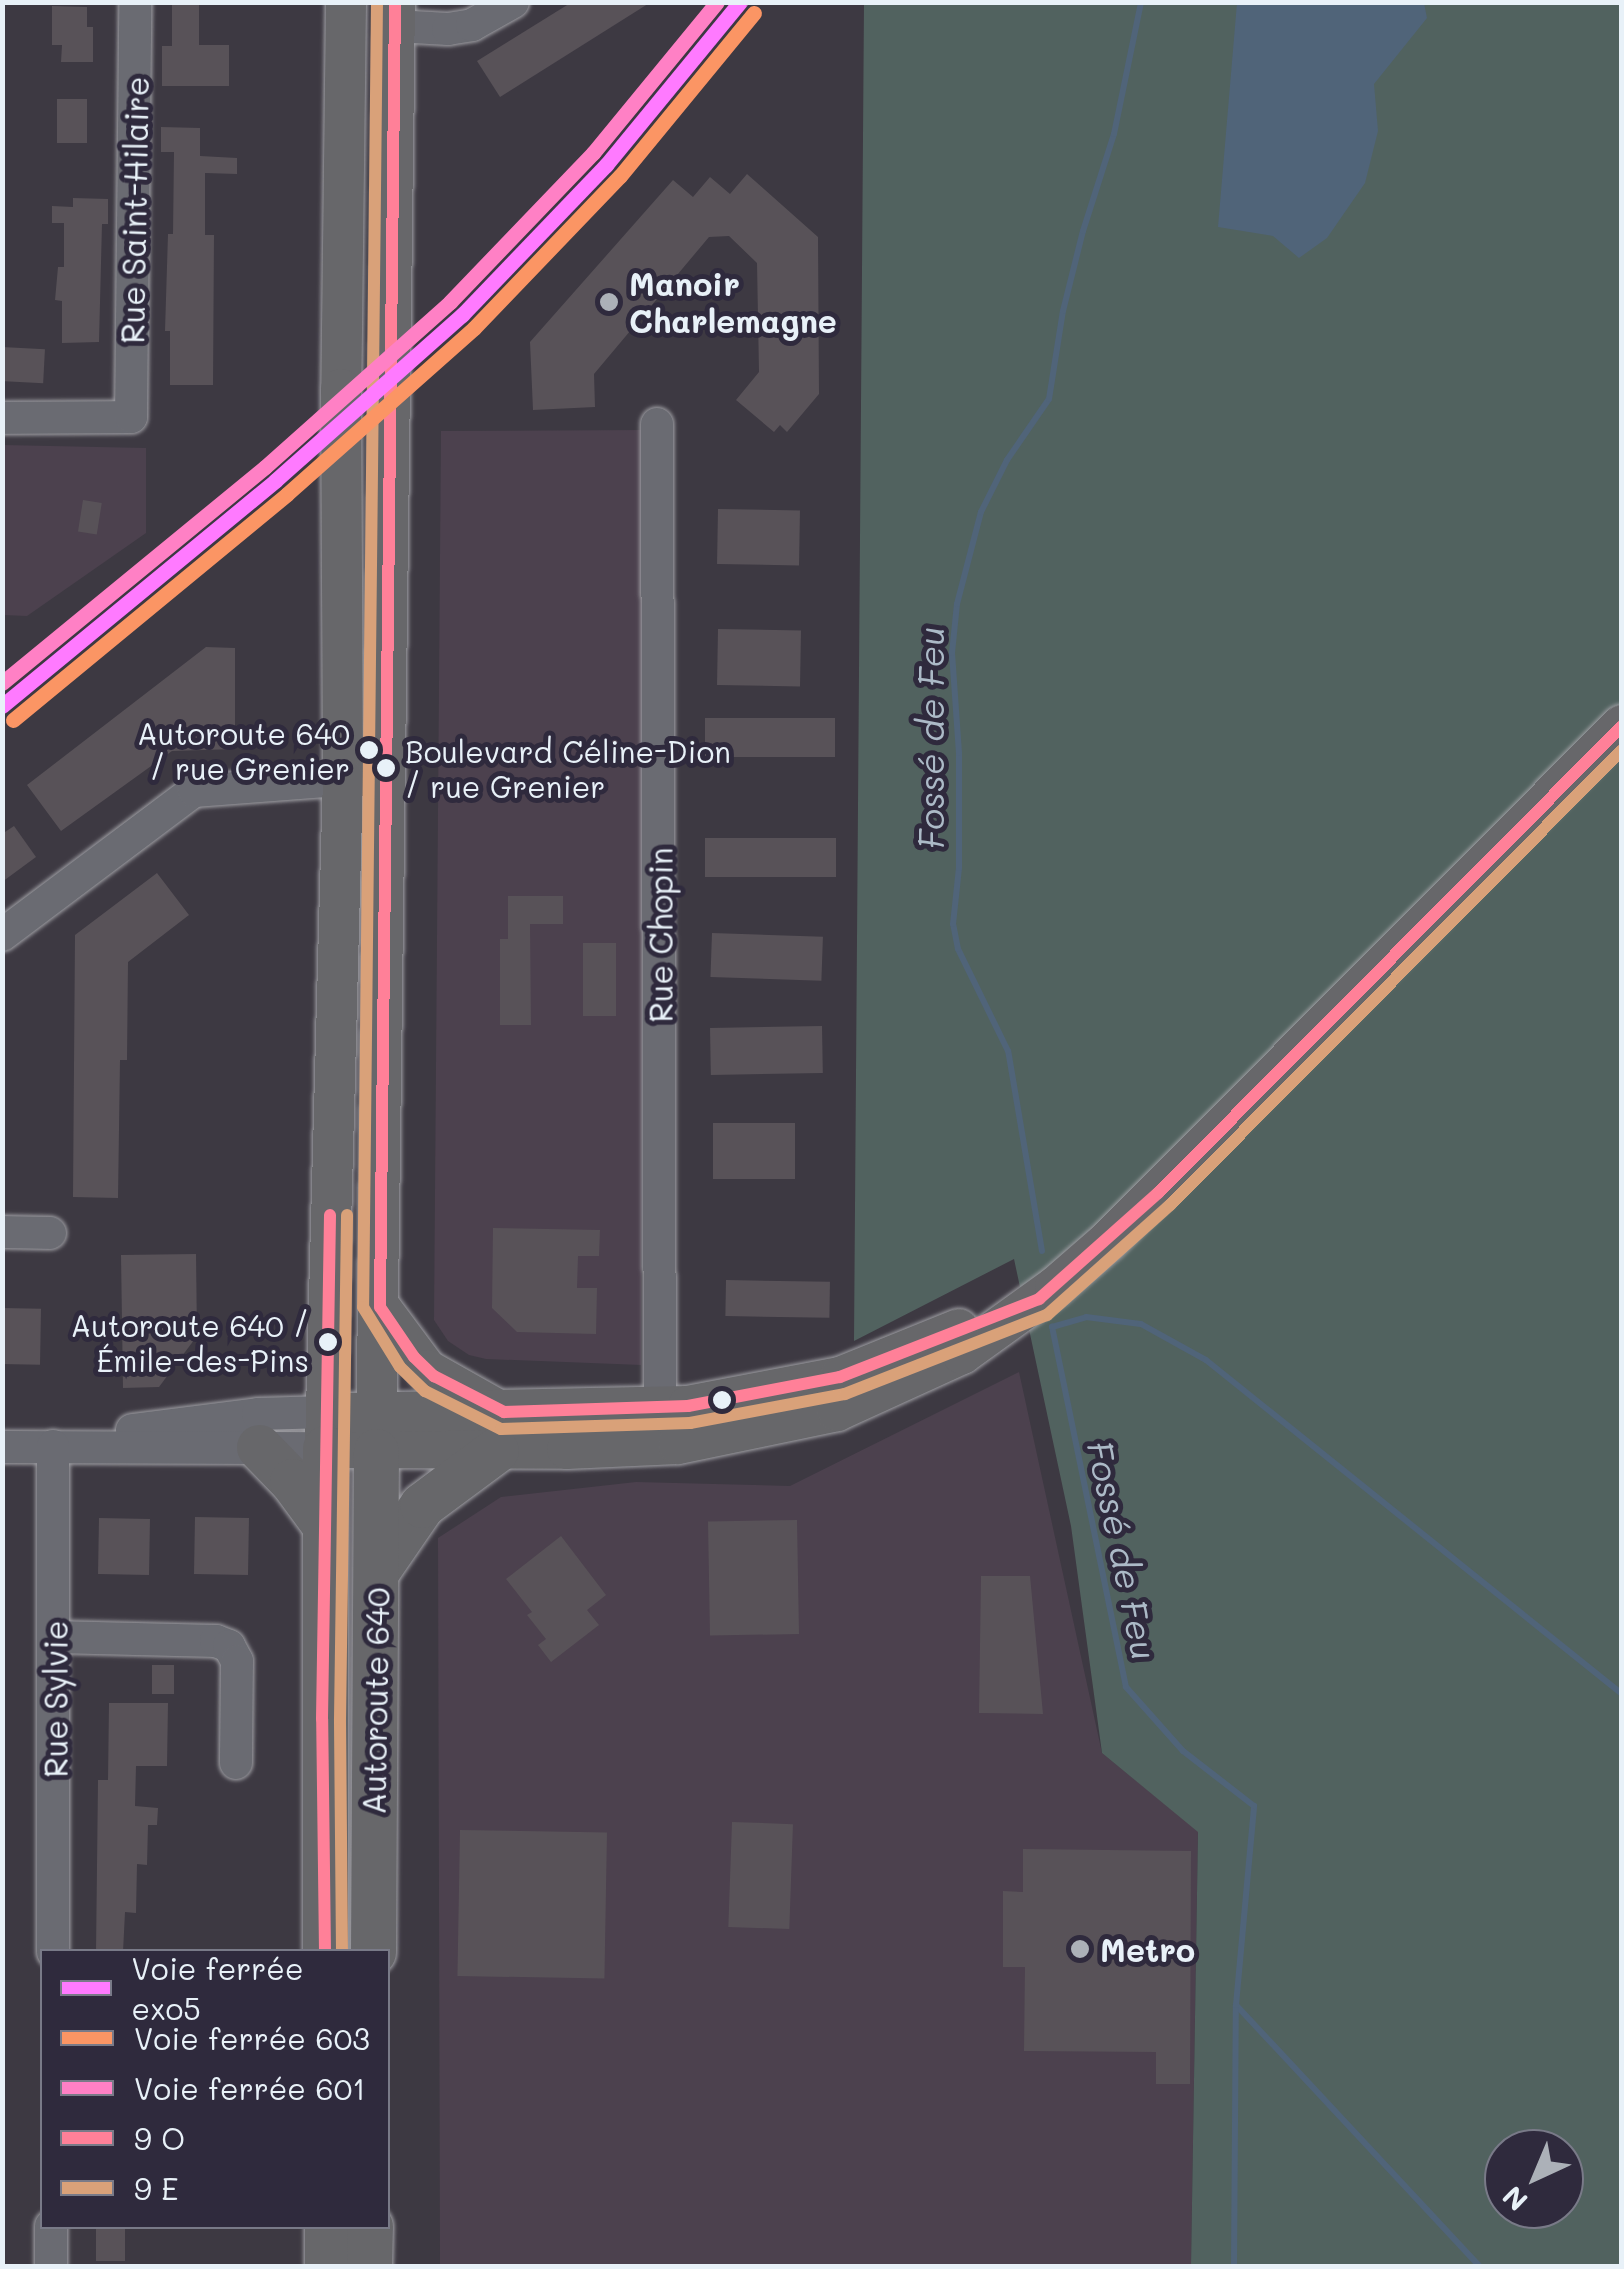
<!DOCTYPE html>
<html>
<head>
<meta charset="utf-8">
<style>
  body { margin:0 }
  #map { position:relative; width:1624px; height:2269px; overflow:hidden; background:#3d3942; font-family:Mali,sans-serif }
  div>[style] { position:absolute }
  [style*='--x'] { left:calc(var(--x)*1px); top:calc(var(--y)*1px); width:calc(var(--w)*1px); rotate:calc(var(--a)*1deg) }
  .built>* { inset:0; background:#4c414e }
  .green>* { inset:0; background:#51625f }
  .water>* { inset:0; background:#506479 }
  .stream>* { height:6px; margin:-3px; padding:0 3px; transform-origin:3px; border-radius:3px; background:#506479 }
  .building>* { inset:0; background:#585258; transform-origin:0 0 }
  .roads { filter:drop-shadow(0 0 2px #9e9ea3) drop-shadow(0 0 2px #9e9ea3) }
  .minor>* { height:32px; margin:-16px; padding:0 16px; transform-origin:16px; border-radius:16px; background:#6a6b72 }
  .major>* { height:40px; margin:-20px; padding:0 20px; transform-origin:20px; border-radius:20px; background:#67676a }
  .highway>* { height:45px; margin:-22.5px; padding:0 22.5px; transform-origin:22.5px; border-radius:22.5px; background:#67676a }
  .bus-1>* { height:12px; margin:-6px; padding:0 6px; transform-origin:6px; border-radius:6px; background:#ff8098 }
  .bus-2>* { height:12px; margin:-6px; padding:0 6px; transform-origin:6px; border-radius:6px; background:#d9a179 }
  .rail-1>* { height:15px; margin:-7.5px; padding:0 7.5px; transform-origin:7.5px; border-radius:7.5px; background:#ff7aff }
  .rail-2>* { height:15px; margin:-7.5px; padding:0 7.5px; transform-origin:7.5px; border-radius:7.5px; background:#fb9564 }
  .rail-3>* { height:15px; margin:-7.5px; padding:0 7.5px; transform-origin:7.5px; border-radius:7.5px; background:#ff80c5 }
  .dots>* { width:28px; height:28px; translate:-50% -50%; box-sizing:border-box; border:5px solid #2f2a3d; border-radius:50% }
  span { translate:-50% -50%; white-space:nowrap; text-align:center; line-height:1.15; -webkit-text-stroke:10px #2f2a3d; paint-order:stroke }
  .bus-label { font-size:30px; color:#e8f1f8 }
  .right { translate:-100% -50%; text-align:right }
  .left { translate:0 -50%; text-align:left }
  .street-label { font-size:32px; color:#e8f1f8 }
  .poi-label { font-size:32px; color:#e8f1f8; font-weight:700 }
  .water-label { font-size:35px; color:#acbac7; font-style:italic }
  .frame { position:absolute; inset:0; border:5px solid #e8f1f8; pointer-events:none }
  .legend { position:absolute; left:40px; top:1949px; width:350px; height:280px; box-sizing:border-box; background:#2f2a3d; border:2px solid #797a88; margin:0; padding:12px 18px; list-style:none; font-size:30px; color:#e8f1f8 }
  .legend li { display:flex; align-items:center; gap:20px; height:50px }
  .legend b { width:50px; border:2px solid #797a88 }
  .north { position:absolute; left:1484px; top:2129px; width:100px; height:100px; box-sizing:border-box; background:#2f2a3d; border:2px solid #797a88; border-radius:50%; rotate:224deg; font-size:28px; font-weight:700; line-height:40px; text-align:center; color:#e8f1f8 }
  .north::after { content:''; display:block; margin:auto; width:35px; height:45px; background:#acb1b8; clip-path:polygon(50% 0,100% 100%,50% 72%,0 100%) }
</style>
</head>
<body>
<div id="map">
  <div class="built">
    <i style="clip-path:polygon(644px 430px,641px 1365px,486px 1359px,469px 1355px,448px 1341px,434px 1320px,441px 431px)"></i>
    <i style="clip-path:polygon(3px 445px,146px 448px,146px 533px,27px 616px,3px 615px)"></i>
    <i style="clip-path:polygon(1019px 1372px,1102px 1753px,1198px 1831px,1191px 2266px,440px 2266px,438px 1538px,501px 1497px,636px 1482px,790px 1486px)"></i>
  </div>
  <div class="green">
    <i style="clip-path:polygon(evenodd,864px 3px,1621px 3px,1621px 2266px,1191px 2266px,1198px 1832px,1102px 1753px,1071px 1526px,1014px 1259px,854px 1341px,864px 3px,1504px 2149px,1564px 2149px,1564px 2209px,1504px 2209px,1504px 2149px)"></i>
  </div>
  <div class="water">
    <i style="clip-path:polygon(1237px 3px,1424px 3px,1427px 18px,1374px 84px,1378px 131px,1365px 183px,1327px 238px,1299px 258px,1273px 236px,1218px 227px)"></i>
  </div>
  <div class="stream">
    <i style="--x:1042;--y:1251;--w:203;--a:-99.6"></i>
    <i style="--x:1008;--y:1051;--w:114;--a:-116.1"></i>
    <i style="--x:958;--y:949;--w:25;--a:-101"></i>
    <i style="--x:953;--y:924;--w:56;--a:-83.9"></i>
    <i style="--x:959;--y:868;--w:115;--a:-90"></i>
    <i style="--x:959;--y:753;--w:100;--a:-94"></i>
    <i style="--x:952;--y:653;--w:49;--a:-84.2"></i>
    <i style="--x:957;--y:604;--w:95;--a:-75.4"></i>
    <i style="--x:981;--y:512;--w:58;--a:-63.4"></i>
    <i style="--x:1007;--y:460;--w:74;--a:-55.5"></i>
    <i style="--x:1049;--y:399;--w:89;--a:-81"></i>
    <i style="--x:1063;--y:311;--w:82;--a:-76"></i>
    <i style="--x:1083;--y:231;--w:102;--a:-72.3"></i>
    <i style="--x:1114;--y:134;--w:135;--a:-78.4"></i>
    <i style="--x:1236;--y:2005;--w:357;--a:47"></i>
    <i style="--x:1234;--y:2266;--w:261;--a:-89.6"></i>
    <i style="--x:1236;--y:2005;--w:200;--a:-84.8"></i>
    <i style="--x:1254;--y:1806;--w:90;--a:-142.2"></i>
    <i style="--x:1183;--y:1751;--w:86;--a:-131.7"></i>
    <i style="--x:1126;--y:1687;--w:368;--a:-101.6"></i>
    <i style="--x:1052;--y:1327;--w:35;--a:-16"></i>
    <i style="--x:1086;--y:1317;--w:55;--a:7.3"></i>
    <i style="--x:1141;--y:1324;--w:74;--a:29"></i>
    <i style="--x:1206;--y:1360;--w:533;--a:38.76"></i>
  </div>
  <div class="building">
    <i style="clip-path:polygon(172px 2px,199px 2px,199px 45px,229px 45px,229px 86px,162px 86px,162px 46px,172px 46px)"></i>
    <i style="clip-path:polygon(572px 2px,651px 2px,500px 97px,477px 61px)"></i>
    <i style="clip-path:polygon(52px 6px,87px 7px,87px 27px,93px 27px,93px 62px,61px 62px,62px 45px,52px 45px)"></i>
    <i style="left:57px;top:99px;width:30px;height:44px"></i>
    <i style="clip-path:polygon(161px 127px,200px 128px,200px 156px,237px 158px,237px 174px,205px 173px,205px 235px,214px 235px,213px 385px,170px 385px,170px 331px,165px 331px,168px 234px,173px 234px,174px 152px,161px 152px)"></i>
    <i style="clip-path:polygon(747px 174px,818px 237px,819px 394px,787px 432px,780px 425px,774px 432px,736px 400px,759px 372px,757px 263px,729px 236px,709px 237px,594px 374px,595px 407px,533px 410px,530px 342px,673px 180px,693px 197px,710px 177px,730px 194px)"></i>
    <i style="clip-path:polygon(73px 198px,108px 199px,108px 224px,102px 224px,99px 342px,62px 343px,62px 301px,55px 300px,58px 267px,64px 267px,64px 223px,52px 223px,52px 206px,73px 207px)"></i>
    <i style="left:2px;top:347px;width:43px;height:34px;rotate:3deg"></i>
    <i style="left:83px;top:500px;width:19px;height:32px;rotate:9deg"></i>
    <i style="left:718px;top:509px;width:82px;height:55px;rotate:1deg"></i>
    <i style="left:718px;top:629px;width:83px;height:56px;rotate:1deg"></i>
    <i style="clip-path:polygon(206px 647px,235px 648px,235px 749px,172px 751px,61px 831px,27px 785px)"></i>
    <i style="left:705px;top:718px;width:130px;height:39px"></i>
    <i style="clip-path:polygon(14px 826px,36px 857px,2px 882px,2px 834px)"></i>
    <i style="left:836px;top:838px;width:39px;height:131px;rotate:90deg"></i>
    <i style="clip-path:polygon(157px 873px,189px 915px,128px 962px,127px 1060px,120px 1060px,118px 1198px,73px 1197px,75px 935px)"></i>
    <i style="clip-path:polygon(508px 896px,563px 896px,563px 924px,530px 924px,531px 1025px,500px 1025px,500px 939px,508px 939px)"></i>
    <i style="left:712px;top:933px;width:111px;height:44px;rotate:2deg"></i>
    <i style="left:583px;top:943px;width:33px;height:73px"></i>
    <i style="left:822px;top:1026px;width:47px;height:112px;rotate:89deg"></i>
    <i style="left:713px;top:1123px;width:82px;height:56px"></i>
    <i style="clip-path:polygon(493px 1228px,600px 1230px,599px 1256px,578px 1256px,577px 1288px,597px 1288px,596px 1334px,517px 1332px,492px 1308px)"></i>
    <i style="clip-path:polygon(196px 1254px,197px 1336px,159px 1387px,123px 1388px,121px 1255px)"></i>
    <i style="left:726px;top:1280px;width:104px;height:36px;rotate:1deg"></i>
    <i style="left:2px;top:1308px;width:39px;height:56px;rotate:1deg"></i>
    <i style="left:195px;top:1517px;width:54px;height:57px;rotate:1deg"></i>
    <i style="left:99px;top:1518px;width:51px;height:56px;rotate:1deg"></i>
    <i style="left:797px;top:1520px;width:114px;height:89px;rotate:89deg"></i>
    <i style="clip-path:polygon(561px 1536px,606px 1595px,587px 1610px,599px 1625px,551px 1662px,538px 1645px,546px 1639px,527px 1615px,532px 1612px,506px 1579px)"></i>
    <i style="clip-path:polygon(981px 1576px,1030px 1576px,1043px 1714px,979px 1713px)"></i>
    <i style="left:152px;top:1665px;width:22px;height:29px"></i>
    <i style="clip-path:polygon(109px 1703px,168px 1703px,167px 1766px,136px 1766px,135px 1806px,158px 1808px,157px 1825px,148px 1825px,147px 1865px,137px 1864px,136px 1913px,125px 1912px,123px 1952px,96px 1952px,98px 1780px,108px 1780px)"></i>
    <i style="left:732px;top:1822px;width:61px;height:105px;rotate:2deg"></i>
    <i style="left:460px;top:1830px;width:147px;height:146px;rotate:1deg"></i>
    <i style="clip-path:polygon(1023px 1849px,1191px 1851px,1190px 2084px,1156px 2084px,1156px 2052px,1024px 2051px,1025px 1967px,1003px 1967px,1003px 1891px,1023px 1892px)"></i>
    <i style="left:96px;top:2227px;width:29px;height:34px"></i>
  </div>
  <div class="roads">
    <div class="minor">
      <i style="--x:395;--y:26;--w:53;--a:3.2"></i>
      <i style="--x:448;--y:29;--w:24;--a:-9"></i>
      <i style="--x:472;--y:25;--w:47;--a:-29.3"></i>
      <i style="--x:2;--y:418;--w:129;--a:-0.4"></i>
      <i style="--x:131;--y:417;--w:415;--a:-89.4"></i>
      <i style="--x:657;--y:424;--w:1007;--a:89.83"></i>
      <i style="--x:2;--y:935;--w:240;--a:-36.9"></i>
      <i style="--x:194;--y:791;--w:172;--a:-4.3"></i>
      <i style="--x:2;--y:1232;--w:48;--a:1.2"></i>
      <i style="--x:132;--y:1430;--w:127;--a:-7.2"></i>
      <i style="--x:258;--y:1414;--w:68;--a:-1.7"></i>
      <i style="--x:2;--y:1447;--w:323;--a:0.2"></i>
      <i style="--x:55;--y:1637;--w:161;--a:1.4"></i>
      <i style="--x:216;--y:1641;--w:14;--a:21"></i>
      <i style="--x:229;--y:1646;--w:17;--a:62"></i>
      <i style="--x:237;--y:1661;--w:102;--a:90.6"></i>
      <i style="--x:53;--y:1952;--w:506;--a:-90"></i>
      <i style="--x:51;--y:2266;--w:40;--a:-90"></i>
    </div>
    <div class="major">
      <i style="--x:346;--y:2;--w:387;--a:90.7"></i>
      <i style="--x:341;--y:389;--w:389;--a:89.7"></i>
      <i style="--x:343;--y:778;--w:670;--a:91.54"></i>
      <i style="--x:325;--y:1448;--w:242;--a:0.2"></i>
      <i style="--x:567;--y:1449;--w:111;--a:-2.6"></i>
      <i style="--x:678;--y:1444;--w:162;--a:-11.7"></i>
      <i style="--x:837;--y:1411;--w:137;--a:-24.5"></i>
      <i style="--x:962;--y:1354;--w:115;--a:-35.8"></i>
      <i style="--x:1055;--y:1287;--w:70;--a:-41"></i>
      <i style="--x:1108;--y:1241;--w:728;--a:-45.11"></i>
      <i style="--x:380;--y:1307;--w:79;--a:53.3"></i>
      <i style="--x:427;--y:1370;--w:81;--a:29.4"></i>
      <i style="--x:350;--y:1413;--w:338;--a:-1.2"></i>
      <i style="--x:688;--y:1406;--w:155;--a:-10.8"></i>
      <i style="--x:840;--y:1377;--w:128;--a:-22"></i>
      <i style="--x:376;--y:1451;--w:1449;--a:-89.25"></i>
    </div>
    <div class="highway">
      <i style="--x:259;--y:1447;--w:47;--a:45.9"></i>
      <i style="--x:292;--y:1481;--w:52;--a:53.6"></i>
      <i style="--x:376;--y:1572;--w:81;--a:-55.5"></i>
      <i style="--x:422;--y:1505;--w:92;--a:-36.6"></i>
      <i style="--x:325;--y:1952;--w:504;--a:-90"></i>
      <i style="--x:373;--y:1952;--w:501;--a:-89.66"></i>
      <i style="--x:327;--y:2266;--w:40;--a:-90"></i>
      <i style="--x:369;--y:2266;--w:40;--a:-88.6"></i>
    </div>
  </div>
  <div class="bus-1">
    <i style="--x:395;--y:2;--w:1305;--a:90.66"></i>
    <i style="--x:380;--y:1307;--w:60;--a:55.8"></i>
    <i style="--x:414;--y:1357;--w:28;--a:44"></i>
    <i style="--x:434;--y:1376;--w:79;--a:27.2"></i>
    <i style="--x:504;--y:1412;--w:184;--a:-1.9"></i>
    <i style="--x:688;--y:1406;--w:155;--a:-10.8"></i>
    <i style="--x:840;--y:1377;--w:214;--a:-21.4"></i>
    <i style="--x:1039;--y:1299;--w:159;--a:-41.7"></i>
    <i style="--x:1158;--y:1193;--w:658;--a:-45.18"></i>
    <i style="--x:325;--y:1952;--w:233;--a:-90.7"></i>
    <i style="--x:322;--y:1719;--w:504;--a:-89.09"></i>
  </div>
  <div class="bus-2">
    <i style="--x:377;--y:2;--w:1305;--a:90.61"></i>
    <i style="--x:363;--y:1307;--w:70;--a:58.3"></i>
    <i style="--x:400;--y:1367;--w:35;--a:44"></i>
    <i style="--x:425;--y:1391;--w:85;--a:26.6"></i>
    <i style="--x:501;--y:1429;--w:189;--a:-1.8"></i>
    <i style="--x:690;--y:1423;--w:158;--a:-10.6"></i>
    <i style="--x:845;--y:1394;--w:217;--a:-21.4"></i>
    <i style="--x:1047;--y:1315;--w:165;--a:-41.8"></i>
    <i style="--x:1170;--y:1205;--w:641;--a:-45.19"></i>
    <i style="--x:342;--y:1952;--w:233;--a:-90.5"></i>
    <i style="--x:340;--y:1719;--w:504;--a:-89.2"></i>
  </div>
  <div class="rail-1">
    <i style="--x:2;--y:706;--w:355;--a:-39.5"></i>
    <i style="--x:276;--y:480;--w:249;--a:-41.6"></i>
    <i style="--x:462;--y:315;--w:208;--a:-46.2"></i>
    <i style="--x:606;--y:165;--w:211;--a:-50.6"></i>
  </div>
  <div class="rail-2">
    <i style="--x:13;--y:720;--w:355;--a:-39.5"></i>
    <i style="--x:287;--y:494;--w:250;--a:-41.6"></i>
    <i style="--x:474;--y:328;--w:211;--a:-46.2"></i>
    <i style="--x:620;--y:176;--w:211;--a:-50.6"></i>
  </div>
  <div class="rail-3">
    <i style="--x:2;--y:683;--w:340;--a:-39.4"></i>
    <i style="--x:265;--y:467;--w:248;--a:-41.7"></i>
    <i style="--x:450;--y:302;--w:207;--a:-46.2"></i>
    <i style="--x:593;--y:153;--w:195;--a:-50.6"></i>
  </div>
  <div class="dots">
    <i style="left:609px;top:302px;background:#acb1b8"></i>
    <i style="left:369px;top:750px;background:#e8f1f8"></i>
    <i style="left:386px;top:768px;background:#e8f1f8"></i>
    <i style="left:328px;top:1342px;background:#e8f1f8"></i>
    <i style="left:722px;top:1400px;background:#e8f1f8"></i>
    <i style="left:1080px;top:1949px;background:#acb1b8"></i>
  </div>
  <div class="bus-label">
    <span class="right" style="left:350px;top:750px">Autoroute 640<br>/ rue Grenier</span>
    <span class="left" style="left:405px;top:768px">Boulevard Céline-Dion<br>/ rue Grenier</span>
    <span class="right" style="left:309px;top:1342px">Autoroute 640 /<br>Émile-des-Pins</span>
  </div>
  <div class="street-label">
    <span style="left:134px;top:210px;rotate:-89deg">Rue Saint-Hilaire</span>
    <span style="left:660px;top:935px;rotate:-90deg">Rue Chopin</span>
    <span style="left:55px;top:1699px;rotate:-90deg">Rue Sylvie</span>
    <span style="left:375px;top:1701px;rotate:-89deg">Autoroute 640</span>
  </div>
  <div class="poi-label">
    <span class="left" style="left:629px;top:302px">Manoir<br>Charlemagne</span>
    <span class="left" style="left:1100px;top:1949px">Metro</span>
  </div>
  <div class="water-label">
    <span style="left:930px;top:738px;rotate:-90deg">Fossé de Feu</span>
    <span style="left:1123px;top:1550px;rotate:78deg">Fossé de Feu</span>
  </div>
  <div class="frame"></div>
  <ul class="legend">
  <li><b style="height:12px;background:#ff7aff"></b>Voie ferrée exo5</li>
  <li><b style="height:12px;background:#fb9564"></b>Voie ferrée 603</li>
  <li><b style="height:12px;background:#ff80c5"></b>Voie ferrée 601</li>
  <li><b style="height:12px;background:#ff8098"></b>9 O</li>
  <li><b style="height:12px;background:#d9a179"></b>9 E</li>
  </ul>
  <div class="north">N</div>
</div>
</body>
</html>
